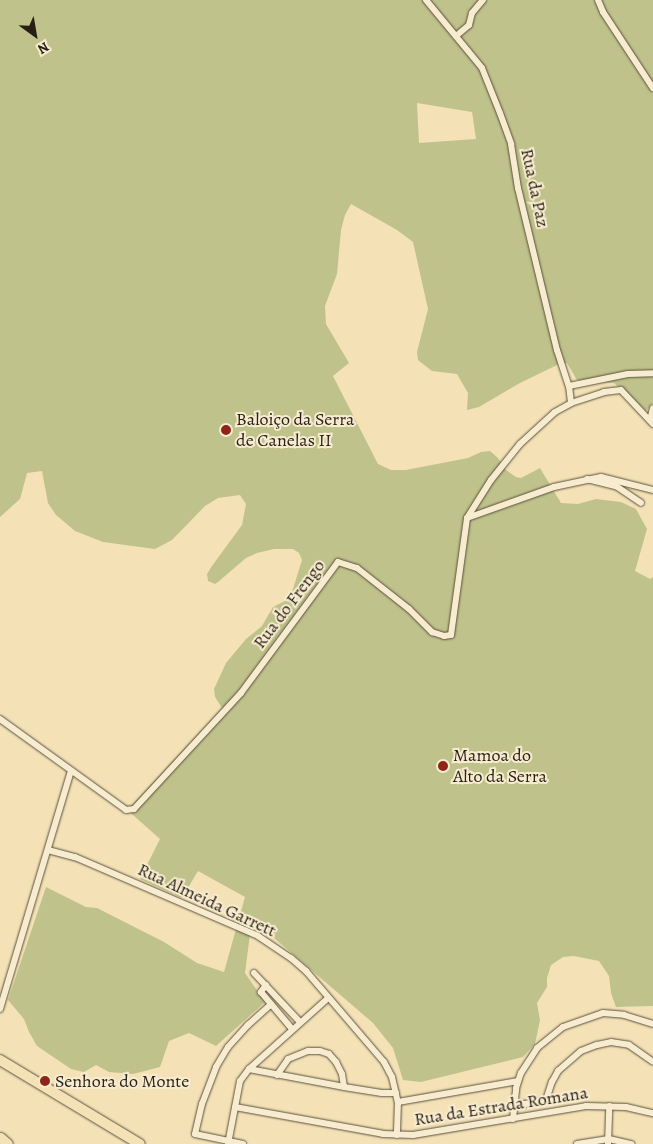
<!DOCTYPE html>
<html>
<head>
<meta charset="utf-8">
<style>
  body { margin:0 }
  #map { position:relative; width:653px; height:1144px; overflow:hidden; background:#f4e2b6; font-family:Alegreya,serif }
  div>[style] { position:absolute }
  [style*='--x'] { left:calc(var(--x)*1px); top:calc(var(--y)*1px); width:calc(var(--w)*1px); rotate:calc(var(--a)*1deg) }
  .green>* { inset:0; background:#bfc28b }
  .roads { filter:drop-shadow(0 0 1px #5a503d) drop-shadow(0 0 1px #5a503d) }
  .minor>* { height:6px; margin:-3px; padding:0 3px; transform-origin:3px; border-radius:3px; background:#f8ecd0 }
  .primary>* { height:10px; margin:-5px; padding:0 5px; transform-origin:5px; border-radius:5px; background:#f4e2b6 }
  .motorway>* { height:11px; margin:-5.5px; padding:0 5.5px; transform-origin:5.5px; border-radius:5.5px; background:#f4e2b6 }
  .dots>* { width:14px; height:14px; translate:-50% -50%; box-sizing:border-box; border:2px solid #f8ecd0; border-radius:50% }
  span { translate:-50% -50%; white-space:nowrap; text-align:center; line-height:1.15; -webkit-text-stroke:4px #f8ecd0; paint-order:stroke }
  .street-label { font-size:18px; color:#271f15 }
  .poi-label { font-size:18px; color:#271f15 }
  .left { translate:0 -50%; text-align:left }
  .north { position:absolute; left:10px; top:10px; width:50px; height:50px; -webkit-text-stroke:4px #f8ecd0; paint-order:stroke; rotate:148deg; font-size:14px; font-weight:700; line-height:20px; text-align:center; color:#271f15 }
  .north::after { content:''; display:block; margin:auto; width:18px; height:22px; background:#271f15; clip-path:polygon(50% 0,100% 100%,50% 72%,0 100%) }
</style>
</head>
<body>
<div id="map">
  <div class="green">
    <i style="clip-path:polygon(evenodd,0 0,653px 0,653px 403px,646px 411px,614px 383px,577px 380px,567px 363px,559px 364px,520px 383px,479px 407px,467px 410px,468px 393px,457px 374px,432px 371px,418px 360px,417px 352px,428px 309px,413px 242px,397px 230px,351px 204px,345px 215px,341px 230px,337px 274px,325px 306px,326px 324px,349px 363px,333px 376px,378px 464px,391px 470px,406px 470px,468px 458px,481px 452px,490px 451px,498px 458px,506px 470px,516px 477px,521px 478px,540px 468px,561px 503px,578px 504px,596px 499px,621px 502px,636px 509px,647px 529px,635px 571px,650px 579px,653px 577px,653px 1006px,616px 1007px,611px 993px,609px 976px,599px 961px,574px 956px,563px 957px,551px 965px,547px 978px,547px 987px,537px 1003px,540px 1020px,535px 1044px,523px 1057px,421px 1082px,403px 1080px,393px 1048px,373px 1023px,252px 919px,245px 973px,265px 1002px,216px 1046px,189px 1033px,169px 1041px,160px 1067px,133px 1074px,109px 1072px,96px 1065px,84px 1072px,71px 1069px,37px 1046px,29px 1032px,24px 1019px,8px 1000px,46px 887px,86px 907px,97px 908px,164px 942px,197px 963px,224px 972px,245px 897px,198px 871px,182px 898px,140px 879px,160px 839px,125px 808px,131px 806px,222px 708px,215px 697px,214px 689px,226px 663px,246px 639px,262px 626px,273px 607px,285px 601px,293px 589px,302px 560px,299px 553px,293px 549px,274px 549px,257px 553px,246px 558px,218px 582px,215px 584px,208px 581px,207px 574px,212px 566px,242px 525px,246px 504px,240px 495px,218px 498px,205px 506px,172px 540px,155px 549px,103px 542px,75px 531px,56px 515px,48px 503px,42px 471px,27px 473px,20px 499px,0 517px,0 0,417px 103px,472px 112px,476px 139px,419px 143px,417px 103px)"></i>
  </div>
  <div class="roads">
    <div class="minor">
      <i style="--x:426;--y:0;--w:88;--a:50.5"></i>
      <i style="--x:482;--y:68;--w:48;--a:68.2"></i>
      <i style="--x:500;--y:113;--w:33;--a:70"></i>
      <i style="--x:511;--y:144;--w:45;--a:81"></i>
      <i style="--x:518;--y:188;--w:167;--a:76.5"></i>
      <i style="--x:557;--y:350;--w:38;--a:72"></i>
      <i style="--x:569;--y:386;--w:17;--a:83"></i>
      <i style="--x:598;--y:0;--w:13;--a:67"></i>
      <i style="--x:603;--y:12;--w:91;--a:56.7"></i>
      <i style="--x:456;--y:36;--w:17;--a:-40"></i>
      <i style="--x:469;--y:25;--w:12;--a:-76"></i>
      <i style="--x:472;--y:13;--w:17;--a:-50"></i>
      <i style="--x:569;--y:386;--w:60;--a:-11.5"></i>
      <i style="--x:628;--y:374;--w:25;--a:-2"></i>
      <i style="--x:650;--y:420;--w:12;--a:-76"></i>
      <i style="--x:587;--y:479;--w:30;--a:14"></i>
      <i style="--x:616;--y:486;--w:30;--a:34"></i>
      <i style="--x:467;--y:518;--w:92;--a:-19.6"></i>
      <i style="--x:554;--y:487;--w:48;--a:-12"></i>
      <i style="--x:601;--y:477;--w:54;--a:14"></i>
      <i style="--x:0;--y:719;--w:155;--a:35.8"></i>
      <i style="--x:126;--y:810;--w:8;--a:-7"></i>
      <i style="--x:134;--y:809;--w:158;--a:-47.3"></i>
      <i style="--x:241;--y:693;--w:163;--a:-53.5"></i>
      <i style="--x:338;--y:562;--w:20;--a:18"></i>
      <i style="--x:357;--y:568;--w:66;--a:38.3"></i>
      <i style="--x:409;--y:609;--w:33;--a:45"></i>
      <i style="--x:432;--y:632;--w:13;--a:18"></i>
      <i style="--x:444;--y:636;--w:7;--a:-8"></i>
      <i style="--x:451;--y:635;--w:118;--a:-82.2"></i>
      <i style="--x:467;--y:518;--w:45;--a:-57.7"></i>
      <i style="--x:491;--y:480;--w:46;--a:-51.1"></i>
      <i style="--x:520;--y:444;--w:47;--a:-42.4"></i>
      <i style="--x:555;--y:412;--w:18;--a:-29"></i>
      <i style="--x:571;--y:403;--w:35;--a:-18"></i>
      <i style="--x:604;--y:392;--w:17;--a:-7"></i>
      <i style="--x:621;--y:390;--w:47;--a:46.7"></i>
      <i style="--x:48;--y:850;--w:28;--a:15"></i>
      <i style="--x:75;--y:857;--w:199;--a:23.3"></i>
      <i style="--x:258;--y:936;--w:40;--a:34"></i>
      <i style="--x:291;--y:958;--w:20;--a:41"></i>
      <i style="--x:306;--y:971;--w:120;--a:49.4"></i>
      <i style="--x:384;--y:1062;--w:17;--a:62"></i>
      <i style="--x:392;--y:1077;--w:26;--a:77"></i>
      <i style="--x:398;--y:1102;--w:33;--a:92"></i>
      <i style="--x:254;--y:973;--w:67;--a:46.8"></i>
      <i style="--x:266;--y:985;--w:9;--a:126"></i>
      <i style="--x:261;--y:992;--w:48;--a:50"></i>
      <i style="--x:0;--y:1009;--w:248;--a:-73.4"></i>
      <i style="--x:249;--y:1069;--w:97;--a:10.7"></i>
      <i style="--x:344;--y:1087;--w:38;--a:9"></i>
      <i style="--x:382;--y:1093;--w:14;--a:0"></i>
      <i style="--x:277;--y:1075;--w:19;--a:-55"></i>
      <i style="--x:288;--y:1059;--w:22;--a:-22"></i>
      <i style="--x:308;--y:1051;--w:12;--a:0"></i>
      <i style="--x:320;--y:1051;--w:9;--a:18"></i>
      <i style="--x:329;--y:1054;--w:11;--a:49"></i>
      <i style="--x:336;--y:1062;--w:13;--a:63"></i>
      <i style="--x:342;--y:1074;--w:13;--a:81"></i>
      <i style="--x:398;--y:1102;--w:122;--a:-9.9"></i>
      <i style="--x:513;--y:1106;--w:34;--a:-10"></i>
      <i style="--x:546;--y:1100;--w:19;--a:-72"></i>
      <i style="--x:552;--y:1082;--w:13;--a:-61"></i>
      <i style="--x:558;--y:1071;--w:30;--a:-41"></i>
      <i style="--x:581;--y:1051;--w:17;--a:-21"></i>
      <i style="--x:597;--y:1045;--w:14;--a:-12"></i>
      <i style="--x:611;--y:1042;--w:18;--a:9"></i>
      <i style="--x:629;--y:1045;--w:29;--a:35"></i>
      <i style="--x:235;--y:1107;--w:150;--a:10.3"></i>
      <i style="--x:383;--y:1134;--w:30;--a:2"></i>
      <i style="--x:413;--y:1135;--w:175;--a:-9.5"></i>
      <i style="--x:586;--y:1106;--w:40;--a:1.4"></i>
      <i style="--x:626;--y:1107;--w:28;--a:13"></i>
      <i style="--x:513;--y:1119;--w:31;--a:-84"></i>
      <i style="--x:516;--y:1088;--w:16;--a:-72"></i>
      <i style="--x:521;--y:1073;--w:30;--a:-57"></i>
      <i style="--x:537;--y:1048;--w:33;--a:-39"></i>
      <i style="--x:563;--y:1027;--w:42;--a:-19.3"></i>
      <i style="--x:603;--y:1013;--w:21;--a:5"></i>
      <i style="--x:624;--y:1015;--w:30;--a:17"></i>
      <i style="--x:228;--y:1144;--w:64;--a:-79.2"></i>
      <i style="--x:240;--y:1081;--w:15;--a:-53"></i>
      <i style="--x:249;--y:1069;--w:106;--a:-41.9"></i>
      <i style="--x:243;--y:1144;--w:49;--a:-168.2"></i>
      <i style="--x:195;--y:1134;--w:31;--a:-77"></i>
      <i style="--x:202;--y:1104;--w:40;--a:-69"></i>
      <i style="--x:216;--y:1067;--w:23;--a:-59"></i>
      <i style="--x:228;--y:1047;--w:30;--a:-48"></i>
      <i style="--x:248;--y:1025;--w:31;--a:-42"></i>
      <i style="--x:577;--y:1144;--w:32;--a:-9"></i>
      <i style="--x:609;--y:1139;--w:23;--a:13"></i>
      <i style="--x:608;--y:1144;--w:38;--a:-88"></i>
    </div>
    <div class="primary">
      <i style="--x:0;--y:1060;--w:163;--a:31"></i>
    </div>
    <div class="motorway">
      <i style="--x:0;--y:1138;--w:9;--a:41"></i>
    </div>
  </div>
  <div class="dots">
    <i style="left:226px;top:430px;background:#8f2418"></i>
    <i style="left:443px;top:766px;background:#8f2418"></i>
    <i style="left:45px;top:1081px;background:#8f2418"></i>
  </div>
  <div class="street-label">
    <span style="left:535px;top:188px;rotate:78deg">Rua da Paz</span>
    <span style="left:289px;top:604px;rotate:-53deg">Rua do Frengo</span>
    <span style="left:207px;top:900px;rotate:25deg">Rua Almeida Garrett</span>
    <span style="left:501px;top:1106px;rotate:-9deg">Rua da Estrada Romana</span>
  </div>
  <div class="poi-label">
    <span class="left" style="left:236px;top:430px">Baloiço da Serra<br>de Canelas II</span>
    <span class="left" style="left:453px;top:766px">Mamoa do<br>Alto da Serra</span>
    <span class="left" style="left:55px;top:1081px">Senhora do Monte</span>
  </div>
  <div class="north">N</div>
</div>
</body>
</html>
